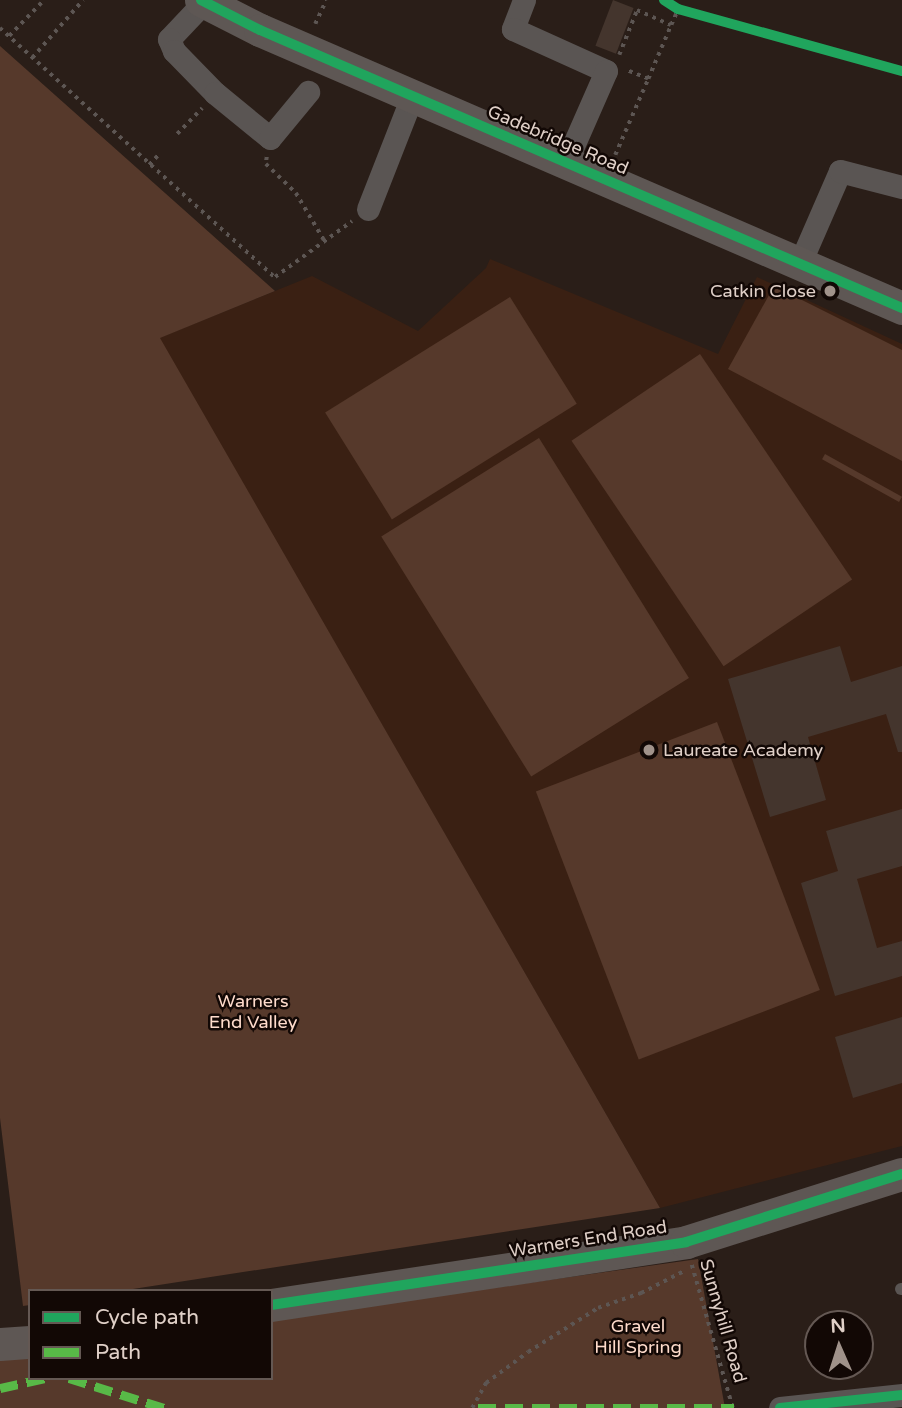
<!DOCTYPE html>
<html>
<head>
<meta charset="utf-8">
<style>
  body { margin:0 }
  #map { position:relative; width:902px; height:1408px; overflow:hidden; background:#2a1e18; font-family:"Varela Round",sans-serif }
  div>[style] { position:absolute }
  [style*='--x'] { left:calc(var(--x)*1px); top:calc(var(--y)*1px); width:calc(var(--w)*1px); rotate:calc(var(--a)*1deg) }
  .built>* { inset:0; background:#3a2013 }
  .green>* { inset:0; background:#56392b; transform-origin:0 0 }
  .building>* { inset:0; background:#44352d; transform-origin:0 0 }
  .path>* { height:3.5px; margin-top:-1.75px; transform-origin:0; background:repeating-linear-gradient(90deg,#5d5653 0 3.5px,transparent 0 8.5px) }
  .lane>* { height:12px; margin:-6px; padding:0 6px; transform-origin:6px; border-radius:6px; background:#5a5553 }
  .street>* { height:23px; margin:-11.5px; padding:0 11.5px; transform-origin:11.5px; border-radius:11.5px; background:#5a5553 }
  .secondary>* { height:33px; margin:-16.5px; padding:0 16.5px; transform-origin:16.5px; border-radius:16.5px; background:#5e5754 }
  .quiet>* { height:9px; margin-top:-4.5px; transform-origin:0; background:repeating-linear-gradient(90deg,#58b947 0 18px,transparent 0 27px) }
  .cycleway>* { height:10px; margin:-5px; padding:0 5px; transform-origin:5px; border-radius:5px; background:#20a55d }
  .dots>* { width:19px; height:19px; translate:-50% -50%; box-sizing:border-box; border:4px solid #120805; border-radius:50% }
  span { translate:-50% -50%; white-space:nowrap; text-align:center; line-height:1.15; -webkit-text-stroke:5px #120805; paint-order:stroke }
  .street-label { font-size:18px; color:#e0d0c8 }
  .poi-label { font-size:18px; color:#e0d0c8 }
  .right { translate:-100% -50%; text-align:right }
  .left { translate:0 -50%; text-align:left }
  .park-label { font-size:18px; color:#fedbcb }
  .legend { position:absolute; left:28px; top:1289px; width:245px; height:91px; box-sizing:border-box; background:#120805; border:2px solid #645853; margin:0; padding:9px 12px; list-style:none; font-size:21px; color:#e0d0c8 }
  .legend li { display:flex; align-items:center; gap:14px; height:35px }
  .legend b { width:35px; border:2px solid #645853 }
  .north { position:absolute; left:804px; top:1310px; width:70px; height:70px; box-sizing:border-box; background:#120805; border:2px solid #645853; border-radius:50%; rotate:357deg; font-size:19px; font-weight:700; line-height:28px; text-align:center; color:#e0d0c8 }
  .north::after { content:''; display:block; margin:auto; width:24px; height:32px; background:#a0928a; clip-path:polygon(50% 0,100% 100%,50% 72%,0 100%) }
</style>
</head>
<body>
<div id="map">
  <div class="built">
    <i style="clip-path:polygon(490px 259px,718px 354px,757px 277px,902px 344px,902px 1146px,660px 1208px,159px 338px,312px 276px,418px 331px,486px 268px)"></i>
  </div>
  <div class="green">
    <i style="clip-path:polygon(0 46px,275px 291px,160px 338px,660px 1208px,120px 1291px,30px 1291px,30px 1305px,23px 1306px,0 1118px)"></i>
    <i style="clip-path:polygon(774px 286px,902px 350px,902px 461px,728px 369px)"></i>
    <i style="left:510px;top:297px;width:126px;height:218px;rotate:58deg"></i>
    <i style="left:700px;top:354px;width:272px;height:155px;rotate:56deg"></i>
    <i style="left:539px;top:438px;width:283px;height:186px;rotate:58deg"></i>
    <i style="left:825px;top:454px;width:88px;height:6px;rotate:29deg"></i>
    <i style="left:717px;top:722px;width:287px;height:194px;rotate:69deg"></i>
    <i style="clip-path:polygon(698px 1259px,725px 1408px,0 1408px,0 1358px,30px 1354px,30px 1378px,271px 1378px,271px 1319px)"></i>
  </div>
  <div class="building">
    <i style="left:613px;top:0;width:22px;height:49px;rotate:21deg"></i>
    <i style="clip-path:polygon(840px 646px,851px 682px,902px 666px,902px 752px,898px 752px,886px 714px,808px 737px,826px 800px,770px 817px,728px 679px)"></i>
    <i style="clip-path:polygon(902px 809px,902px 866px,857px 879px,877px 948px,902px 941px,902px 976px,835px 996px,801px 883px,838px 871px,826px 831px)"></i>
    <i style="clip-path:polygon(902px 1017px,902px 1083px,853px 1098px,835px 1037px)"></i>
  </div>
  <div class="path">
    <i style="--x:315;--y:24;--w:26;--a:-65"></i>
    <i style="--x:0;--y:28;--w:371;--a:42.2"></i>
    <i style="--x:275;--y:277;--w:95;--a:-36"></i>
    <i style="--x:9;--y:36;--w:50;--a:-45.8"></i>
    <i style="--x:619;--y:55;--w:48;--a:-68.2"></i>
    <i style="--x:637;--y:10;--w:37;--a:24"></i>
    <i style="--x:671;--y:25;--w:17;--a:-66"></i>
    <i style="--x:32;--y:58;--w:77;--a:-48.7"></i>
    <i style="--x:648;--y:79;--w:59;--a:-66.9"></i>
    <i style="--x:177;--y:134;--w:36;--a:-46"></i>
    <i style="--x:615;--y:155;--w:83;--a:-66.5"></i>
    <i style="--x:648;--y:79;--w:22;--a:-158"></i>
    <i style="--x:267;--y:157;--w:7;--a:98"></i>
    <i style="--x:266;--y:164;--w:42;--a:44"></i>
    <i style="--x:296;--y:193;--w:55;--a:59.2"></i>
    <i style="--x:149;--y:165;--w:16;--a:-47"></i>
    <i style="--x:692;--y:1265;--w:149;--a:74"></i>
    <i style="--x:472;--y:1408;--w:29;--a:-61"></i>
    <i style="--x:486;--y:1383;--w:52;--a:-36.4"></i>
    <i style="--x:528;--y:1352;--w:83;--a:-32.2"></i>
    <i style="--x:598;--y:1308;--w:46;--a:-19.2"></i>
    <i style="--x:641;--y:1293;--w:48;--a:-27.1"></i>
  </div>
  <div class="lane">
    <i style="--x:901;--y:1289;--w:1;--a:0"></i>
  </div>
  <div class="street">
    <i style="--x:524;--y:0;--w:31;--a:111"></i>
    <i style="--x:513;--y:29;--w:102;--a:24.3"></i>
    <i style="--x:606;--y:71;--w:99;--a:113.7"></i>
    <i style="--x:204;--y:2;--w:51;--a:133.4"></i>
    <i style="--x:169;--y:39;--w:13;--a:67"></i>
    <i style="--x:174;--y:51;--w:59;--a:45.7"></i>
    <i style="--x:215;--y:93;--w:71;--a:39.3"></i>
    <i style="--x:270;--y:138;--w:60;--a:-50.4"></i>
    <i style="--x:368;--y:209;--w:120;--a:-68.6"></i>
    <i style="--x:800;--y:263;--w:100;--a:-66.5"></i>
    <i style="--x:840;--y:171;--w:64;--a:14.5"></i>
    <i style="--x:780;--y:1408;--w:123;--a:-6.1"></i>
  </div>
  <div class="secondary">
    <i style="--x:201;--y:0;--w:66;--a:27"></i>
    <i style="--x:260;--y:30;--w:700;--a:23.41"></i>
    <i style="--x:271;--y:1305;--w:420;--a:-8.6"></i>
    <i style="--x:686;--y:1242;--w:226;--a:-17.5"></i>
    <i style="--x:0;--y:1344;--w:30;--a:-4"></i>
  </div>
  <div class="quiet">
    <i style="--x:69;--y:1378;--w:100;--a:17.5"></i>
    <i style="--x:0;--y:1388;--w:46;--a:-12.5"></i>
    <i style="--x:478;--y:1408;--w:256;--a:0"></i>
  </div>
  <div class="cycleway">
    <i style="--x:201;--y:0;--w:66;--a:27"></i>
    <i style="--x:260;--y:30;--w:700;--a:23.41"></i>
    <i style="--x:664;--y:0;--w:17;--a:33"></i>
    <i style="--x:678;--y:9;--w:232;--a:15.5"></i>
    <i style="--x:271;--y:1305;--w:420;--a:-8.6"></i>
    <i style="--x:686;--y:1242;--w:226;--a:-17.5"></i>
    <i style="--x:780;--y:1408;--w:123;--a:-6.1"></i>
  </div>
  <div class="dots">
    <i style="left:830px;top:291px;background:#a0928a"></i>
    <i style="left:649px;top:750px;background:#a0928a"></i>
  </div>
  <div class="street-label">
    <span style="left:558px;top:140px;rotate:23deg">Gadebridge Road</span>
    <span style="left:588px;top:1239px;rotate:-9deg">Warners End Road</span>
    <span style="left:723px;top:1321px;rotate:74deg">Sunnyhill Road</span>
  </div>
  <div class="poi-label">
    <span class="right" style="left:816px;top:291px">Catkin Close</span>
    <span class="left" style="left:663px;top:750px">Laureate Academy</span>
  </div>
  <div class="park-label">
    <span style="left:253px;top:1012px">Warners<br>End Valley</span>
    <span style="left:638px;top:1337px">Gravel<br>Hill Spring</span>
  </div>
  <ul class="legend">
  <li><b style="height:9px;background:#20a55d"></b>Cycle path</li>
  <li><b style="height:9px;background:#58b947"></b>Path</li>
  </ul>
  <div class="north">N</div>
</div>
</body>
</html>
